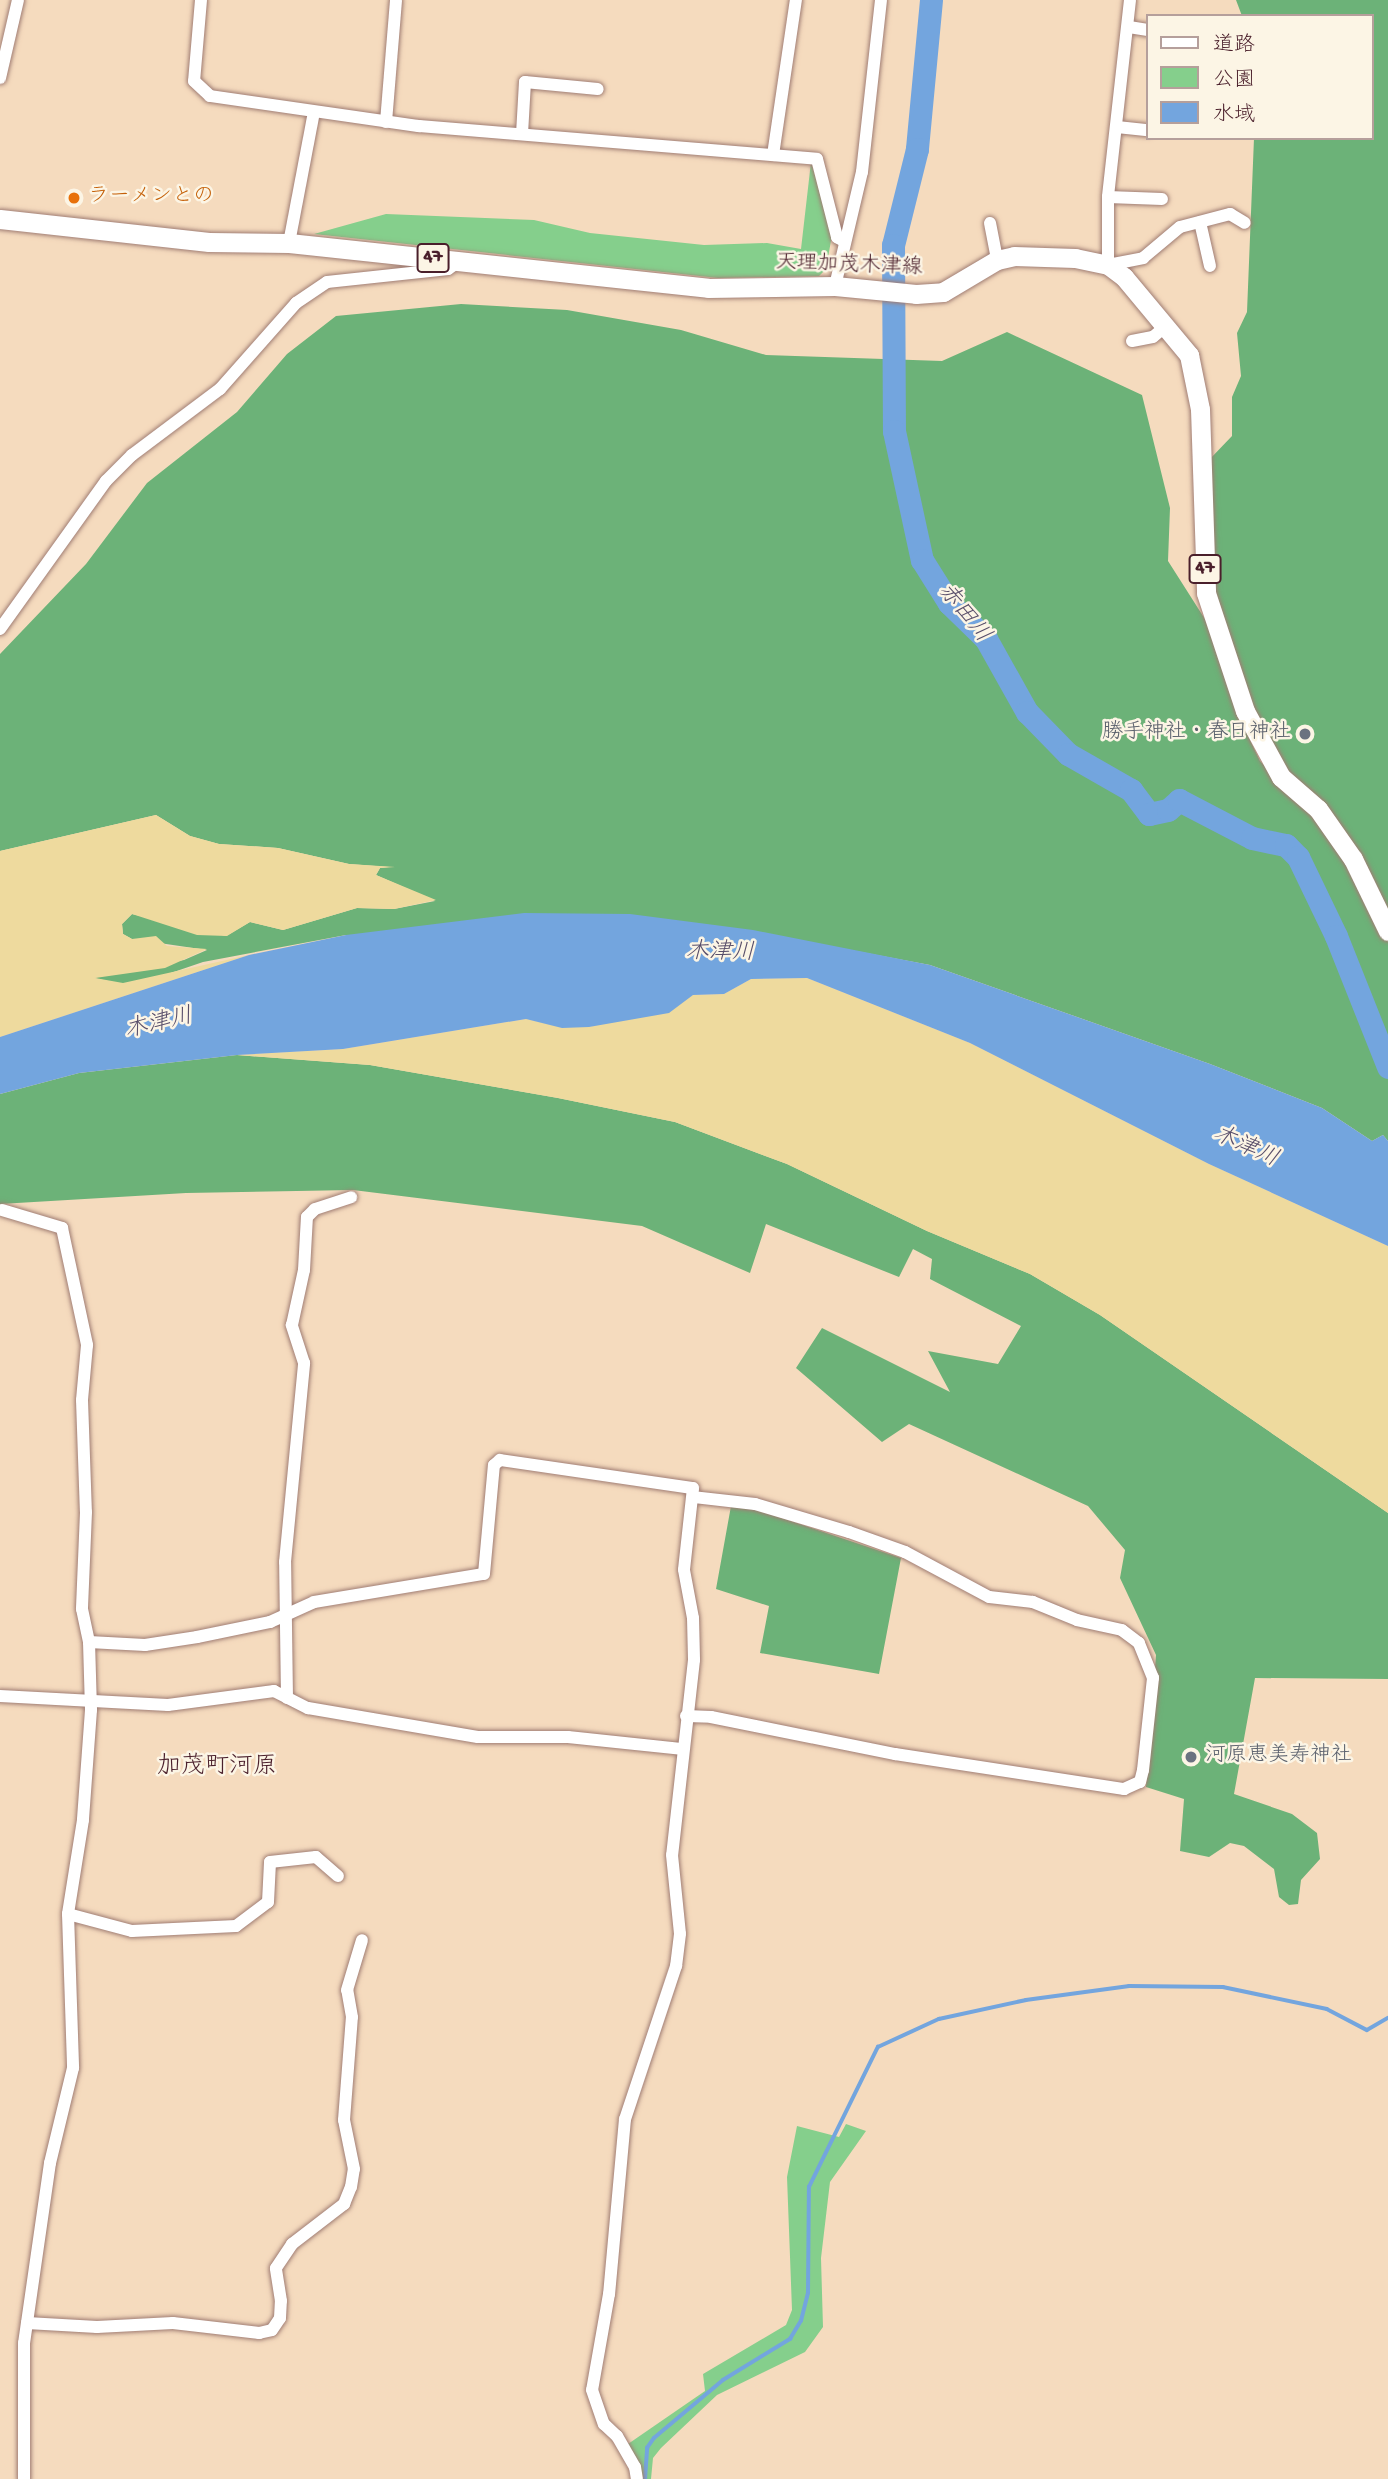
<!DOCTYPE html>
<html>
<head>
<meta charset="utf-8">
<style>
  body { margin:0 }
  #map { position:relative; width:1388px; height:2479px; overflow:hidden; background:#f5dbbe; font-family:"Gochi Hand","Klee One",sans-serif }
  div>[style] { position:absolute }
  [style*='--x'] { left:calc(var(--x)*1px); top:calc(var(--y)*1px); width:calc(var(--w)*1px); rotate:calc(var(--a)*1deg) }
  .green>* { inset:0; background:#85cf8c }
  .forest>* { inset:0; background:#6cb278 }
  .sand>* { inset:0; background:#eeda9e }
  .water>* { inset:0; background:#73a5de }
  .stream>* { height:3.5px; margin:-1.75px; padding:0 1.75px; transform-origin:1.75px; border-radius:1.75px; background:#73a5de }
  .river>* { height:23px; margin:-11.5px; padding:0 11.5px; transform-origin:11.5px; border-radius:11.5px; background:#73a5de }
  .roads { filter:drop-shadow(0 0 2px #a07d74) drop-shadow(0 0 2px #a07d74) }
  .minor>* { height:12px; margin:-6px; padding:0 6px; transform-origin:6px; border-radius:6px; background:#fff }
  .primary>* { height:19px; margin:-9.5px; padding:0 9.5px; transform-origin:9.5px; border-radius:9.5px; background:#fff }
  .dots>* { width:19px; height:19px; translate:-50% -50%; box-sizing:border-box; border:4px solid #fcf5e5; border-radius:50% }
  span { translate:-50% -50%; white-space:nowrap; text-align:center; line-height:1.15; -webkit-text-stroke:5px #fcf5e5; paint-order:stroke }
  .shield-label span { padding:2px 5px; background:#fcf5e5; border:2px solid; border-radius:5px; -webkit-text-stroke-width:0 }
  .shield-label { font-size:19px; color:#4a1f2b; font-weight:700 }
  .food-label { font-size:21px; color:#c56008 }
  .left { translate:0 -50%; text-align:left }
  .street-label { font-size:21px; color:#4a1f2b }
  .worship-label { font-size:21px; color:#5b616d }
  .right { translate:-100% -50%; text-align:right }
  .water-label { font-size:23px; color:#584e6a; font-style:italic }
  .quarter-label { font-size:24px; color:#4a1f2b }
  .legend { position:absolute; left:1146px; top:14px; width:228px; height:126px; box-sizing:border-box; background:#fcf5e5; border:2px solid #b59f9b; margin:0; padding:9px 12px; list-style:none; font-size:21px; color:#4a1f2b }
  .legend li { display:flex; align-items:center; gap:14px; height:35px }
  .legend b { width:35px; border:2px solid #b59f9b }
</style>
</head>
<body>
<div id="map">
  <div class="green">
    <i style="clip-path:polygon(811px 162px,832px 235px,826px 269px,819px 276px,718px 278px,314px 234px,386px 214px,534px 220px,590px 233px,704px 245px,767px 243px,801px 249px)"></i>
    <i style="clip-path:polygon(846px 2124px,866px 2131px,830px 2182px,821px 2258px,823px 2327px,805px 2352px,717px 2395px,661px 2448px,653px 2458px,651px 2479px,643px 2479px,628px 2444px,705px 2391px,703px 2374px,786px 2325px,792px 2310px,787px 2177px,797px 2126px,839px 2137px)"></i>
  </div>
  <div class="forest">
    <i style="clip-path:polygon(1236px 0,1388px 0,1388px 912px,1297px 783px,1263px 745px,1215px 600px,1208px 461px,1232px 436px,1232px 397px,1241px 376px,1237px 333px,1247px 312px,1254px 138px,1372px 138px,1372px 16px,1242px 16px)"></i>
    <i style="clip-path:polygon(461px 304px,567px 310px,681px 330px,766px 355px,942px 361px,1007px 332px,1142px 395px,1170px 508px,1168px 561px,1210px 627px,1238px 715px,1260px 761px,1329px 832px,1388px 938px,1388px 1141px,1383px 1135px,1372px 1141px,1322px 1108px,1210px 1064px,930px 965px,818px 944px,346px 935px,203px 962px,159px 977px,123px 984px,93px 978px,184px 960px,207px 950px,132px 939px,123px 934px,122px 924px,132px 914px,226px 936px,250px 922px,283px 930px,357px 908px,394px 909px,435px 901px,376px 875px,380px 868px,389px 867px,349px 864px,278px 848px,219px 844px,190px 836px,156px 815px,0 851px,0 654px,86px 564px,147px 483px,237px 412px,287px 354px,336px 316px)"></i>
    <i style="clip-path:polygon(237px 1055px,370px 1065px,558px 1098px,675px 1122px,787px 1164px,927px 1231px,1030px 1274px,1100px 1315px,1388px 1513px,1388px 1679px,1255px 1678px,1234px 1794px,1292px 1814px,1317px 1833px,1320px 1859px,1301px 1880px,1298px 1904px,1289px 1905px,1279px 1897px,1274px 1869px,1244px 1846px,1230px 1843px,1209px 1857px,1180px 1851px,1184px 1799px,1146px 1787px,1156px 1655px,1120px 1578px,1125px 1550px,1088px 1506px,909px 1424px,882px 1442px,796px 1368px,822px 1328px,950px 1392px,928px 1351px,998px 1364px,1021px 1326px,930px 1279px,932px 1259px,913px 1249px,899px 1277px,766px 1224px,750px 1273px,642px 1226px,353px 1190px,186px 1193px,0 1204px,0 1094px,79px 1073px)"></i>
    <i style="clip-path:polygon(731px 1506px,755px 1509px,901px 1558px,879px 1674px,760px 1653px,769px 1606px,716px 1589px)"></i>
  </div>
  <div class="sand">
    <i style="clip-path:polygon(156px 815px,190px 836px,219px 844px,278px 848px,349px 864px,395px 867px,380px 868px,376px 875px,436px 900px,394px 909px,357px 908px,283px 930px,250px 922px,227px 936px,197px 935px,132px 914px,122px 924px,123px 934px,132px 939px,156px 936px,167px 946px,207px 949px,165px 968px,95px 978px,123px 983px,249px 955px,0 1037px,0 851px)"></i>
    <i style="clip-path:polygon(807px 978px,970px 1043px,1209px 1164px,1388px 1246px,1388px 1513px,1100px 1315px,1030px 1274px,927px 1231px,787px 1164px,675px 1122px,558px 1098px,370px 1065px,237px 1055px,343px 1049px,526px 1019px,562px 1027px,589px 1027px,676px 1004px,693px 995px,724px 994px,751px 979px)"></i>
  </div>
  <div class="water">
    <i style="clip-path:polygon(524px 913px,630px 914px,753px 930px,930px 965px,1210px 1064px,1322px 1108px,1372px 1141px,1383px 1135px,1388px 1141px,1388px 1246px,1209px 1164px,970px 1043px,807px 978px,751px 979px,724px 994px,693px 995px,669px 1013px,589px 1027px,562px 1028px,526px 1019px,343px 1049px,237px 1055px,79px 1073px,0 1094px,0 1037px,249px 955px,346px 935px)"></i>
  </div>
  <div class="stream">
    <i style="--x:645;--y:2479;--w:31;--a:-86"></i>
    <i style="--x:647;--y:2448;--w:12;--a:-55"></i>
    <i style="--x:654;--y:2438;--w:90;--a:-40"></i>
    <i style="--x:723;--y:2380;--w:79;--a:-31.5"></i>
    <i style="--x:790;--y:2339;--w:21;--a:-59"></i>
    <i style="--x:801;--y:2321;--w:29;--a:-76"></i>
    <i style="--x:808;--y:2293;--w:106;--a:-89.5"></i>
    <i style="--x:809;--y:2187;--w:156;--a:-63.8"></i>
    <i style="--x:878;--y:2047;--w:67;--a:-24.7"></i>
    <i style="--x:939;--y:2019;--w:89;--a:-12.3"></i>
    <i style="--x:1026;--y:2000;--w:104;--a:-7.7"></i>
    <i style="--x:1129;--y:1986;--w:94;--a:0.6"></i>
    <i style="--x:1223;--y:1987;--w:106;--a:11.9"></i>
    <i style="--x:1327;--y:2009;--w:45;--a:27.7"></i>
    <i style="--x:1367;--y:2030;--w:24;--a:-30"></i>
  </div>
  <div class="river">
    <i style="--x:931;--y:0;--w:150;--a:95.4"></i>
    <i style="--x:917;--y:149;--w:99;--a:104"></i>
    <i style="--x:893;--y:245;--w:186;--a:89.7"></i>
    <i style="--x:894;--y:431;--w:132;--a:77.8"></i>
    <i style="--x:922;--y:560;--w:51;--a:57.9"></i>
    <i style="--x:949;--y:603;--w:52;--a:44.2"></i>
    <i style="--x:986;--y:639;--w:84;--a:60.7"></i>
    <i style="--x:1027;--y:712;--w:59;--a:45.7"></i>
    <i style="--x:1068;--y:754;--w:73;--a:29.7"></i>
    <i style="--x:1131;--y:790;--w:30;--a:53"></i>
    <i style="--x:1149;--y:814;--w:19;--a:-12"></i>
    <i style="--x:1168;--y:810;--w:15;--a:-42"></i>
    <i style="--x:1179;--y:800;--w:82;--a:27.5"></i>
    <i style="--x:1252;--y:838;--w:35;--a:12"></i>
    <i style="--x:1286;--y:845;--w:17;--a:45"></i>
    <i style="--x:1298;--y:857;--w:88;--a:64.3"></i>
    <i style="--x:1336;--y:936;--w:141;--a:68.3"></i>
  </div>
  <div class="roads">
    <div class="minor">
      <i style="--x:201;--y:0;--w:81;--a:94.9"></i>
      <i style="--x:194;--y:81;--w:22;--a:43"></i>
      <i style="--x:210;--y:96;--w:211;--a:8.2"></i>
      <i style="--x:419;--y:126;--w:399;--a:4.7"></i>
      <i style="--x:817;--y:159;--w:81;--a:75.6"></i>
      <i style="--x:837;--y:237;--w:6;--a:31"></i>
      <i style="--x:1130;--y:0;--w:198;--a:96.4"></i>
      <i style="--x:1108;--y:197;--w:68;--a:90"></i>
      <i style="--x:1108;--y:265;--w:36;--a:-11"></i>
      <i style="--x:1143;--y:258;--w:48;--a:-40"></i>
      <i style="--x:1180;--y:227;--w:52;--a:-14.6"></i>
      <i style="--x:1230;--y:214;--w:17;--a:31"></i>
      <i style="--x:1129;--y:27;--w:19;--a:9"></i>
      <i style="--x:0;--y:78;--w:80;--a:-77"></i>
      <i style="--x:386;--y:122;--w:122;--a:-85.3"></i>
      <i style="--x:1117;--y:127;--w:31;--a:6"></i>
      <i style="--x:522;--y:134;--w:52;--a:-86.7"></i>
      <i style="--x:525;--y:82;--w:73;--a:5.5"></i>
      <i style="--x:773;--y:155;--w:157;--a:-81.6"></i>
      <i style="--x:1108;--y:197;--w:54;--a:2.1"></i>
      <i style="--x:1200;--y:222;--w:45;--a:77.2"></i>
      <i style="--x:990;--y:223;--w:38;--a:79"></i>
      <i style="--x:289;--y:243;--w:133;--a:-79.2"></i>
      <i style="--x:835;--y:286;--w:117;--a:-76.7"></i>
      <i style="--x:862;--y:172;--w:173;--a:-83.7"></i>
      <i style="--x:1132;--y:341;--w:21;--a:-11"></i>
      <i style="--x:1153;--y:337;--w:18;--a:-41"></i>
      <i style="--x:0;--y:629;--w:182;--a:-54.4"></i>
      <i style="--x:106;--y:481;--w:37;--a:-45"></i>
      <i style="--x:132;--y:455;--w:110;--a:-36.9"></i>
      <i style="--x:220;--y:389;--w:115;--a:-48.5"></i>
      <i style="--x:296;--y:303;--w:37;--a:-34"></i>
      <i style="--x:327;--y:282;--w:122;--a:-6.1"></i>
      <i style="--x:448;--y:269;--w:11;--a:-34"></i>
      <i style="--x:2;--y:1210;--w:63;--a:16.7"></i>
      <i style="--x:62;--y:1228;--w:120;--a:77.9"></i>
      <i style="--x:87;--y:1345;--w:55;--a:95.2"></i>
      <i style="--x:82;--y:1400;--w:112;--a:88"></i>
      <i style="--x:86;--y:1512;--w:97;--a:92.4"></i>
      <i style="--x:82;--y:1609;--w:34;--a:78"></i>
      <i style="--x:89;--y:1642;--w:68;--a:88.3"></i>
      <i style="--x:91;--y:1710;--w:110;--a:94.2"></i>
      <i style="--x:83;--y:1820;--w:95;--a:99.1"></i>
      <i style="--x:68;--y:1914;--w:154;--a:88.1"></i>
      <i style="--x:73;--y:2068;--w:98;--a:103.6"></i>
      <i style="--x:50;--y:2163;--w:182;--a:98.2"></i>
      <i style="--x:24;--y:2343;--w:136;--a:90"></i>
      <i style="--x:89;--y:1642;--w:56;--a:3.1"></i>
      <i style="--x:145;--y:1645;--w:53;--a:-8.7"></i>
      <i style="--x:197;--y:1637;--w:75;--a:-11.6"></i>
      <i style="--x:270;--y:1622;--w:48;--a:-24.4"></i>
      <i style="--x:314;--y:1602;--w:172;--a:-9.4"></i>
      <i style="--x:484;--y:1574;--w:109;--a:-84.8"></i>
      <i style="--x:494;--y:1465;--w:8;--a:-40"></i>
      <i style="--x:500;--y:1460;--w:195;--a:8.3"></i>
      <i style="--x:693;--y:1488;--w:82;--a:96.3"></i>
      <i style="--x:684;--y:1570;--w:49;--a:79.4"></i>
      <i style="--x:693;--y:1618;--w:42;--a:88.6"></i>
      <i style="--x:694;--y:1660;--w:196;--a:96.4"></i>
      <i style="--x:672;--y:1855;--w:79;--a:84.2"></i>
      <i style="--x:680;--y:1934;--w:32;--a:97"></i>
      <i style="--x:676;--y:1966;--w:161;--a:108.4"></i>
      <i style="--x:625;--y:2119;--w:176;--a:95.2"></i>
      <i style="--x:609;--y:2294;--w:97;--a:100"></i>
      <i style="--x:592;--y:2390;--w:36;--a:71"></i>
      <i style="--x:604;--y:2424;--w:18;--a:43"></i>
      <i style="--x:617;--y:2436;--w:36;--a:60"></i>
      <i style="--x:635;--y:2467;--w:12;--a:81"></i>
      <i style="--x:0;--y:1696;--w:168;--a:3.1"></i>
      <i style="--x:168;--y:1705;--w:107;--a:-7.5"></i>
      <i style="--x:274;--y:1691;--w:38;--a:27"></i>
      <i style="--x:308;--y:1708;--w:172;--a:9.7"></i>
      <i style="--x:478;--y:1737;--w:90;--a:0"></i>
      <i style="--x:568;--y:1737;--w:116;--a:6"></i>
      <i style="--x:287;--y:1698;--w:136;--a:-90.8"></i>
      <i style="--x:285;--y:1562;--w:200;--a:-84.5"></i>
      <i style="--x:304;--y:1363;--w:40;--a:-108"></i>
      <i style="--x:292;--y:1325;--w:56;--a:-77.7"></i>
      <i style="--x:304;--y:1270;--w:53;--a:-86.8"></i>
      <i style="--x:307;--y:1217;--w:11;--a:-45"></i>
      <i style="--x:315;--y:1209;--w:38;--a:-18"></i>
      <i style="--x:686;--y:1716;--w:25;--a:2"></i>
      <i style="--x:711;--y:1717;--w:188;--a:11.4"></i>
      <i style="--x:895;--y:1754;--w:232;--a:8.7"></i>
      <i style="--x:1124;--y:1789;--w:17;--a:-24"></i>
      <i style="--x:1140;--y:1782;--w:12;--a:-76"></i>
      <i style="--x:1143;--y:1770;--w:93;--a:-83.8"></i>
      <i style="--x:1153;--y:1678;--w:38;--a:-112"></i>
      <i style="--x:1139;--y:1643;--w:21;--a:-143"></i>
      <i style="--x:1122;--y:1630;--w:46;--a:-167.5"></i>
      <i style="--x:1077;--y:1620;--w:48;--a:-157.8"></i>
      <i style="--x:1033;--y:1602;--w:44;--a:-173.5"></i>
      <i style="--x:989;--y:1597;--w:95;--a:-151.8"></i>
      <i style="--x:905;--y:1552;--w:59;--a:-160.3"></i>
      <i style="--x:849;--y:1532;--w:98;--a:-163.4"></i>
      <i style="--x:755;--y:1504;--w:61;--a:-173.5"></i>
      <i style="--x:68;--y:1914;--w:66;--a:14.9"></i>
      <i style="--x:132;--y:1931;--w:104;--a:-2.8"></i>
      <i style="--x:236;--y:1926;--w:40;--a:-37"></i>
      <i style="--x:268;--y:1902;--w:40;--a:-87.1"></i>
      <i style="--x:270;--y:1862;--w:46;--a:-6.2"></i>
      <i style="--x:316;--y:1857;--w:29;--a:41"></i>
      <i style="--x:27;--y:2323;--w:70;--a:3.3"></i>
      <i style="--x:97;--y:2327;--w:76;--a:-3"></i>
      <i style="--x:173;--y:2323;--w:87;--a:6.6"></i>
      <i style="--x:259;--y:2333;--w:13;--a:-13"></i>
      <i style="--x:272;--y:2330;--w:14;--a:-56"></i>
      <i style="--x:280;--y:2318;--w:17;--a:-87"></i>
      <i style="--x:281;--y:2301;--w:33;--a:-99"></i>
      <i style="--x:276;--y:2268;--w:29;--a:-56"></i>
      <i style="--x:292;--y:2244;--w:66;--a:-37.6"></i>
      <i style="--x:344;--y:2204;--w:18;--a:-68"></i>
      <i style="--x:351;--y:2187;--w:18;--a:-81"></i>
      <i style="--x:354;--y:2169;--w:50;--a:-101.5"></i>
      <i style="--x:344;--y:2120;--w:103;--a:-85.6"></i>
      <i style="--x:352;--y:2017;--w:27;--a:-100"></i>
      <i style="--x:347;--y:1990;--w:52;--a:-73.3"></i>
    </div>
    <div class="primary">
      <i style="--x:0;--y:219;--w:210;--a:6.3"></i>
      <i style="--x:209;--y:242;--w:80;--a:0.7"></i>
      <i style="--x:289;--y:243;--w:421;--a:6.1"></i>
      <i style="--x:708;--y:288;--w:127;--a:-0.9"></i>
      <i style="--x:835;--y:286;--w:81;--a:5.6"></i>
      <i style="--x:916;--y:294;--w:27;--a:-4"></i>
      <i style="--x:943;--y:292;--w:63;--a:-30.7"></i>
      <i style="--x:997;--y:260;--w:17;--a:-13"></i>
      <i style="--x:1014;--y:256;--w:61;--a:1.9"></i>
      <i style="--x:1075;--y:258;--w:34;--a:12"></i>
      <i style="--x:1108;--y:265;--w:20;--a:37"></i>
      <i style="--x:1124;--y:277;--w:102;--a:50.2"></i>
      <i style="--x:1189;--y:355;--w:55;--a:78.5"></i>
      <i style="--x:1200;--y:409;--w:184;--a:88.1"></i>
      <i style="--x:1206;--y:593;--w:124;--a:71.7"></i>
      <i style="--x:1245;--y:711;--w:75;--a:61.4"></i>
      <i style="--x:1281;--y:777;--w:49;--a:40.9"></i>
      <i style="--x:1318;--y:809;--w:61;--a:55"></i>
      <i style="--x:1353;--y:859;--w:80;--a:64.1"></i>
    </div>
  </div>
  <div class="dots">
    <i style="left:74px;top:198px;background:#e8710a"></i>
    <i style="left:1305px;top:734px;background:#6b7280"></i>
    <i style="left:1191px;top:1757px;background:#6b7280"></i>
  </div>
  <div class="shield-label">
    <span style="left:433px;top:258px">47</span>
    <span style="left:1205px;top:569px">47</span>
  </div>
  <div class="food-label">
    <span class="left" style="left:88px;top:198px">ラーメンとの</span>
  </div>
  <div class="street-label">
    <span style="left:849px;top:267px;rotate:2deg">天理加茂木津線</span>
  </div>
  <div class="worship-label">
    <span class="right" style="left:1291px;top:734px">勝手神社・春日神社</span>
    <span class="left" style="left:1205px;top:1757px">河原恵美寿神社</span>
  </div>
  <div class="water-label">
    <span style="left:963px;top:614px;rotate:51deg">赤田川</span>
    <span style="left:720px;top:954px;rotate:1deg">木津川</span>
    <span style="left:159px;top:1025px;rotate:-13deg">木津川</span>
    <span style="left:1245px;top:1148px;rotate:24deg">木津川</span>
  </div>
  <div class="quarter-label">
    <span style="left:217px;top:1768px">加茂町河原</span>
  </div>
  <ul class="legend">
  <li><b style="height:9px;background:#fff"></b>道路</li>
  <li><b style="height:19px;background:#85cf8c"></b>公園</li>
  <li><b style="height:19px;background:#73a5de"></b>水域</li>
  </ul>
</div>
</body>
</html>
